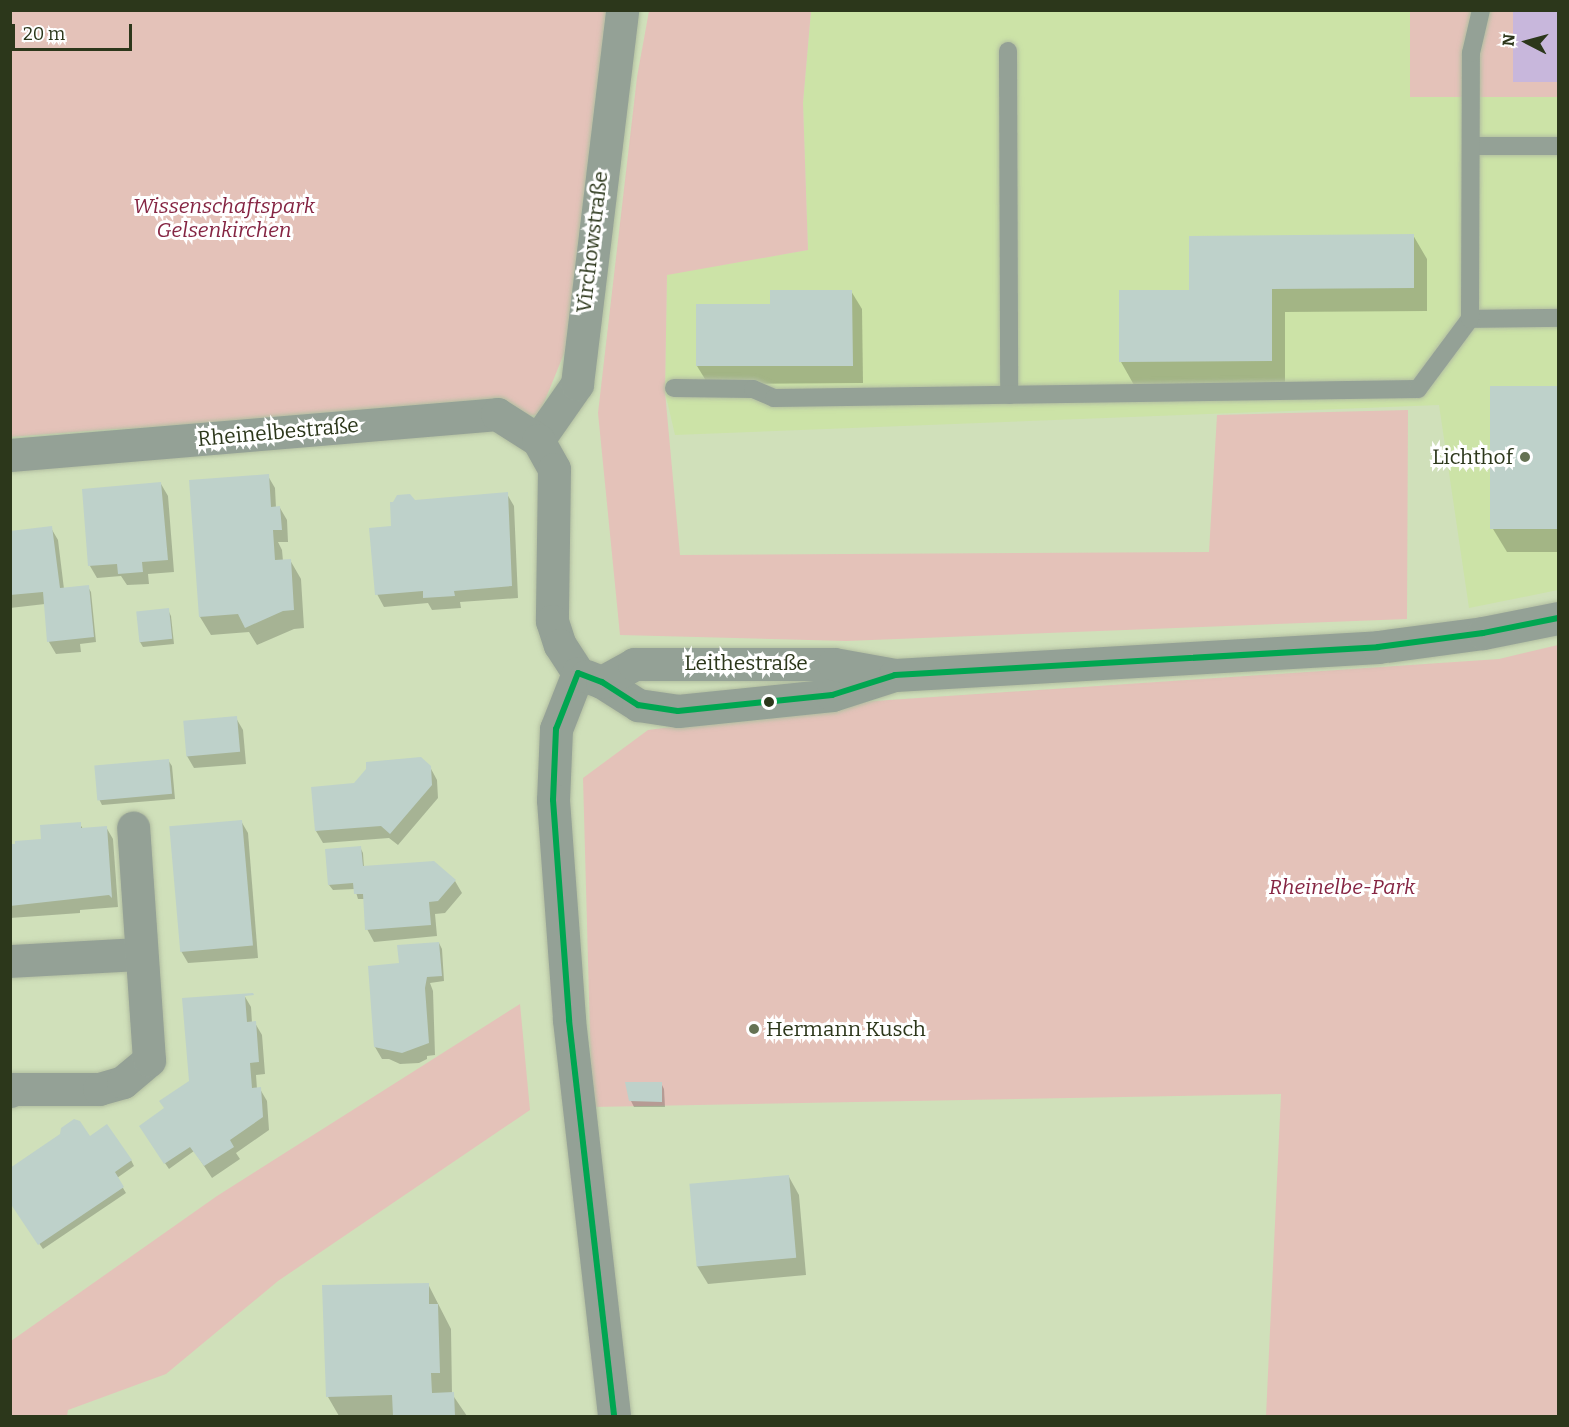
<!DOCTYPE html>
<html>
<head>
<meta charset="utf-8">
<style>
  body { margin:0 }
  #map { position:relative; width:1569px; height:1427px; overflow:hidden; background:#d0e0ba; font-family:Bitter,serif }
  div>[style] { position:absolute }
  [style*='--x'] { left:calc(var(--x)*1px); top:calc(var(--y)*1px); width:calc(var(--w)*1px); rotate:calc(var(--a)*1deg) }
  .built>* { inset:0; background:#cce3a7 }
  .green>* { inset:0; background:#e4c2b9; transform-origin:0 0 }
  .water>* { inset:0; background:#c8b7dc; transform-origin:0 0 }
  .shadow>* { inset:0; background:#0003 }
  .building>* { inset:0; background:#bed1ca; transform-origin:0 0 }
  .roads { filter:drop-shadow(0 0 2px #b2bea1) drop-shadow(0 0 2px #b2bea1) }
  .service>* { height:18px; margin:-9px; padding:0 9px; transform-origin:9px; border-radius:9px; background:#94a196 }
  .minor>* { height:33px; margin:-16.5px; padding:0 16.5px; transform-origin:16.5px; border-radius:16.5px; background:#94a196 }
  .bus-1>* { height:6px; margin:-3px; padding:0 3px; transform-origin:3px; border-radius:3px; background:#00a651 }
  .dots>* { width:16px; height:16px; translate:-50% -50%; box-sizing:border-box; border:3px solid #fff; border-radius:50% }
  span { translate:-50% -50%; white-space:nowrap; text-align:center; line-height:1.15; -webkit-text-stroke:6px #fff; paint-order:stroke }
  .park-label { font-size:21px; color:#852543; font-style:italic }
  .street-label { font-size:21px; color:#2c371b }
  .poi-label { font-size:21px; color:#2c371b }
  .right { translate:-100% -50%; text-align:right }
  .left { translate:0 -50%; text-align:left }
  .frame { position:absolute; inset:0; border:12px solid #2c371b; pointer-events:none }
  .north { position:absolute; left:1497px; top:12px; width:60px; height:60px; -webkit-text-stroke:4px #fff; paint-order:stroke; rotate:276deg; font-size:16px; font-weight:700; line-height:24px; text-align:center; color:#2c371b }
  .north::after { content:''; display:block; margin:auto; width:21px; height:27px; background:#2c371b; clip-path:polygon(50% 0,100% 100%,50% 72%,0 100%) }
  .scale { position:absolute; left:12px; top:24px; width:120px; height:27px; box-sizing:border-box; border:3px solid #2c371b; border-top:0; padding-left:8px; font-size:18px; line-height:21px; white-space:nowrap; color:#2c371b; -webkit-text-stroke:4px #fff; paint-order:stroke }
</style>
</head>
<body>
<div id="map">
  <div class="built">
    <i style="clip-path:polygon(811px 11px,1412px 11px,1410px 97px,1558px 96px,1558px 590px,1469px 608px,1439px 405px,675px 435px,665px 392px,667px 274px,808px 250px,803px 103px)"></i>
  </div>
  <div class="green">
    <i style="clip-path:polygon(11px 11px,613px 11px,581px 312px,539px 415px,113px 429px,11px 437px)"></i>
    <i style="clip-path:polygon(649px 11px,811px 11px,803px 103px,808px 250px,667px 275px,665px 392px,680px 555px,1209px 552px,1217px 415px,1408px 410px,1407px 619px,846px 641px,620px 635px,598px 413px,637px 77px)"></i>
    <i style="left:1410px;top:11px;width:148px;height:86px"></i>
    <i style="clip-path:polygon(1558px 645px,1558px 1416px,1266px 1416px,1281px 1094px,592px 1107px,583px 778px,648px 730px,874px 701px,1499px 659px)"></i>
    <i style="clip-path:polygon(520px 1004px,530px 1110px,278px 1281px,166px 1374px,68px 1410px,67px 1416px,11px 1416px,11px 1341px,217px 1196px)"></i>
  </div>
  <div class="water">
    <i style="left:1513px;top:11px;width:45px;height:71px"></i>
  </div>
  <div class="shadow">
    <i style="clip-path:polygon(1413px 235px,1427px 259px,1427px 311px,1285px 312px,1285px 384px,1134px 385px,1121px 362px,1191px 291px)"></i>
    <i style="clip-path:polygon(851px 291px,862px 309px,863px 383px,708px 384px,697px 366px,772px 305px)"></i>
    <i style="clip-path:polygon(1558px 387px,1558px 552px,1507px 552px,1493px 529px,1491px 388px)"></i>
    <i style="clip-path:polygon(268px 476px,275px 488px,276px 508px,280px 508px,287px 520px,288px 542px,278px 542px,282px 550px,283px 561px,290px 560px,301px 579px,304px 628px,294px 629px,257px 645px,249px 632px,211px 635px,200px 617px)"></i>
    <i style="clip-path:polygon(161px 484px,168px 496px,174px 572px,148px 574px,149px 584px,127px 585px,121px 576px,97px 578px,90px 566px,83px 490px)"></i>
    <i style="clip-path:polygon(507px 494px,514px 506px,518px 598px,460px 602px,461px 608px,432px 610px,428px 603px,384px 607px,377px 594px,393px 527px,415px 502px)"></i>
    <i style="clip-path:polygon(51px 528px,58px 540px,64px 589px,88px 587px,91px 592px,96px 642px,80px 644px,81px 652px,56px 654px,49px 642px,45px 604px,10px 608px,10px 532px)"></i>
    <i style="clip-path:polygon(168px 610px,171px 616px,174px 644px,143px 647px,140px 642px)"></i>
    <i style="clip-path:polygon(236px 718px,243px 730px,246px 764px,194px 768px,187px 756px)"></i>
    <i style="clip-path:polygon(168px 760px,172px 766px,175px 799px,102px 805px,99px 799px,96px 767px)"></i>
    <i style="clip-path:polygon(430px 767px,437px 780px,438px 798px,398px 845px,389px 838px,323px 843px,316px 831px,355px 785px)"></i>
    <i style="clip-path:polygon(241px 821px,248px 833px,258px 958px,188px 963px,181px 951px)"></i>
    <i style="clip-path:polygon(80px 824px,83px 829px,106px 827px,113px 839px,118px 907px,80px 910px,80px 913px,10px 918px,10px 845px,42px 840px)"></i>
    <i style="clip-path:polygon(360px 847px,363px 853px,364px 868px,455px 881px,462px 893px,445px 913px,435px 914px,437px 936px,374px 942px,367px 929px,365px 899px,358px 899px,355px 889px,333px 890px,329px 885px)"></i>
    <i style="clip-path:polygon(439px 943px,442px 949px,444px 981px,430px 983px,433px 991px,435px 1055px,427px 1056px,427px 1059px,419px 1063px,400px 1064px,389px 1059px,382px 1059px,375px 1047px,401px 964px)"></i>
    <i style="clip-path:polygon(244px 995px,251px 1007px,252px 1023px,255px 1023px,262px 1035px,265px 1074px,256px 1075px,257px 1089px,260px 1089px,267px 1101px,269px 1130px,236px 1153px,240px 1159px,212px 1178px,194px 1151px,169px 1169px,144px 1132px,191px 1082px)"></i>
    <i style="clip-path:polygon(661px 1083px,664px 1089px,665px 1107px,634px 1107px,631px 1101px)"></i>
    <i style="clip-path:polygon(90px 1138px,131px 1160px,134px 1166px,117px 1178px,126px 1193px,43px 1249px,10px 1201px)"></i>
    <i style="clip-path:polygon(789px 1177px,799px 1195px,806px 1275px,708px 1284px,697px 1266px)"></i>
    <i style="clip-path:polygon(428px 1284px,451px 1329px,452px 1394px,467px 1416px,339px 1416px,328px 1397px)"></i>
  </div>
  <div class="building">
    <i style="clip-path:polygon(1414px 234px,1414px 288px,1272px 289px,1272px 361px,1119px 362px,1119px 290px,1189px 290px,1189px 236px)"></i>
    <i style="clip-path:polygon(770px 290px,852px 290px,853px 366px,696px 366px,696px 304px,770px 304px)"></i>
    <i style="left:1490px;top:386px;width:68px;height:143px"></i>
    <i style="clip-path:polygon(269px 474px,271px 507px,280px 506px,282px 530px,273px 530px,275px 560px,291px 559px,294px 610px,283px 611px,245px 628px,238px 614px,199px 617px,189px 480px)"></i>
    <i style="clip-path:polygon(161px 482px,168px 560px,142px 562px,143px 572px,118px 574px,117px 564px,88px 566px,82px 489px)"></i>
    <i style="clip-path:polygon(508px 492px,512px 586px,454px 591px,455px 596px,423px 598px,423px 591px,375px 595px,369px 528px,391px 526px,390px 502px,393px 502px,397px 495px,410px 494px,415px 500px)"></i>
    <i style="clip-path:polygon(52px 526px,60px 588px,89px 585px,94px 637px,47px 642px,43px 592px,10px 595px,10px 531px)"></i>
    <i style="left:169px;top:608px;width:31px;height:33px;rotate:84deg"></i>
    <i style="left:237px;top:716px;width:36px;height:54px;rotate:85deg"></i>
    <i style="clip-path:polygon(421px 757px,431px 766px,432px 785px,390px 834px,381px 826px,315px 831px,311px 787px,354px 783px,366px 769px,366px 762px)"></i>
    <i style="left:169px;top:759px;width:35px;height:75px;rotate:85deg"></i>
    <i style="left:242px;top:820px;width:126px;height:73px;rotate:85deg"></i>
    <i style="clip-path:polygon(81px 822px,81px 828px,107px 826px,112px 898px,109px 895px,10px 906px,10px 844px,15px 844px,15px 841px,41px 839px,40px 825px)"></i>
    <i style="clip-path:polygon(361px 846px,363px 866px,434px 861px,456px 880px,438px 901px,429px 902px,431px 925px,365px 930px,363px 894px,354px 894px,353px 883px,328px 885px,325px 849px)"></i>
    <i style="clip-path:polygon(439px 942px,442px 976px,427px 977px,425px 988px,429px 1043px,402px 1053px,374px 1047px,368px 966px,399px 963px,397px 945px)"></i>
    <i style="clip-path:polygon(253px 993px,254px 995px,245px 996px,247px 1022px,256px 1021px,259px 1062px,250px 1063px,252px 1088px,261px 1087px,263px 1117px,230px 1140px,234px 1147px,204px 1166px,190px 1147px,164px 1164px,139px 1126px,164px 1108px,159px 1101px,189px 1081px,182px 998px)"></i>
    <i style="clip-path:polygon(625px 1082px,662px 1082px,662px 1102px,629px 1101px)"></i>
    <i style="clip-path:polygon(74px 1119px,80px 1121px,90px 1136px,107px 1124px,132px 1160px,115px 1172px,124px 1187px,38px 1245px,10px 1203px,10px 1168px,60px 1134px,61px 1128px)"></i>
    <i style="left:789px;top:1175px;width:83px;height:100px;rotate:85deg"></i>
    <i style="clip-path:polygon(429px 1283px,429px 1304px,438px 1304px,440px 1373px,431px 1373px,432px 1393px,454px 1392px,455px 1416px,393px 1416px,392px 1395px,326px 1397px,322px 1285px)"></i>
  </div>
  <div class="roads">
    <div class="service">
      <i style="--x:1008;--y:51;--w:344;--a:89.8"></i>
      <i style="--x:1471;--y:146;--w:87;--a:0"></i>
      <i style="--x:1470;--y:319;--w:88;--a:-0.7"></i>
      <i style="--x:674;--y:388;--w:79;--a:0.7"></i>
      <i style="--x:753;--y:389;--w:23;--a:23"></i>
      <i style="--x:774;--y:398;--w:644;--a:-0.8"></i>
      <i style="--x:1418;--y:389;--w:87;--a:-53.4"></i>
      <i style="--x:1470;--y:319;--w:266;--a:-89.8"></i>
      <i style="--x:1471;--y:53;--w:44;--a:-76.9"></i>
    </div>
    <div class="minor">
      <i style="--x:538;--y:440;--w:68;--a:-55.1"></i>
      <i style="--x:577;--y:384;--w:377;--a:-83.1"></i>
      <i style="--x:10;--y:455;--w:489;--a:-4.8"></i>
      <i style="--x:497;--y:414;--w:49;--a:32.4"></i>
      <i style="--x:538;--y:440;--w:33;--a:61"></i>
      <i style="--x:554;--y:469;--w:152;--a:90.8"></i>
      <i style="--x:552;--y:621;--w:25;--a:72"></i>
      <i style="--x:560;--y:645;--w:33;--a:57"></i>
      <i style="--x:578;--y:673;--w:60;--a:111.4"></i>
      <i style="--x:556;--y:729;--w:71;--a:92.4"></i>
      <i style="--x:553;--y:800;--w:221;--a:85.8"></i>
      <i style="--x:569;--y:1020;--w:399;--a:83.5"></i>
      <i style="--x:586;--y:676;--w:17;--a:21"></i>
      <i style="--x:602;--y:682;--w:43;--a:32.6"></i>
      <i style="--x:638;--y:705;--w:40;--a:8.5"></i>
      <i style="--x:678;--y:711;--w:155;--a:-5.9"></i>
      <i style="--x:832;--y:695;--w:62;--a:-17.9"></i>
      <i style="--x:602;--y:682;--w:37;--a:-29"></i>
      <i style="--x:634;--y:664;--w:200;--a:0"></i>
      <i style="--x:834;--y:664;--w:62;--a:10.2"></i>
      <i style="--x:895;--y:675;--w:484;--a:-3.3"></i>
      <i style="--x:1378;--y:647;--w:106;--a:-7.6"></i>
      <i style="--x:1483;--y:633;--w:76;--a:-11.3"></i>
      <i style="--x:10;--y:961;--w:131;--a:-3.1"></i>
      <i style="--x:10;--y:1091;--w:4;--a:-27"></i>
      <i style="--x:14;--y:1089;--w:85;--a:0"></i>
      <i style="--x:99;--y:1089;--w:25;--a:-16"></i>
      <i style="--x:123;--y:1082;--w:34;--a:-40"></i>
      <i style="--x:149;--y:1060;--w:233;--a:-93.9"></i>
    </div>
  </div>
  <div class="bus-1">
    <i style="--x:578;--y:673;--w:26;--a:21"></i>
    <i style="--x:602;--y:682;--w:43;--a:32.6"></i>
    <i style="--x:638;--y:705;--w:40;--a:8.5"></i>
    <i style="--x:678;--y:711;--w:155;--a:-5.9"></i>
    <i style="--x:832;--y:695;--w:66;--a:-17.6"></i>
    <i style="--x:895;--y:675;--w:484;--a:-3.3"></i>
    <i style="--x:1378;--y:647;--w:106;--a:-7.6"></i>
    <i style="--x:1483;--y:633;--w:76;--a:-11.3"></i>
    <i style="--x:578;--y:673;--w:60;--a:111.4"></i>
    <i style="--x:556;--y:729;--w:71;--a:92.4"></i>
    <i style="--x:553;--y:800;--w:221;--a:85.8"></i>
    <i style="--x:569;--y:1020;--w:399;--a:83.5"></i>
  </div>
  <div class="dots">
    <i style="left:1525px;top:457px;background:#657253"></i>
    <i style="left:769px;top:702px;background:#2c371b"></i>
    <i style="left:754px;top:1029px;background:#657253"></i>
  </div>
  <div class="park-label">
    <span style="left:224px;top:218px">Wissenschaftspark<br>Gelsenkirchen</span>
    <span style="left:1342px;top:887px">Rheinelbe-Park</span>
  </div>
  <div class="street-label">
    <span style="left:592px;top:242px;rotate:-83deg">Virchowstraße</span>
    <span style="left:278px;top:432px;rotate:-5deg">Rheinelbestraße</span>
    <span style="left:746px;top:663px">Leithestraße</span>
  </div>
  <div class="poi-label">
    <span class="right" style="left:1513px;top:457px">Lichthof</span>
    <span class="left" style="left:766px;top:1029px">Hermann Kusch</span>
  </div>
  <div class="frame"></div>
  <div class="north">N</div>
  <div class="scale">20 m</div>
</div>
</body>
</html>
